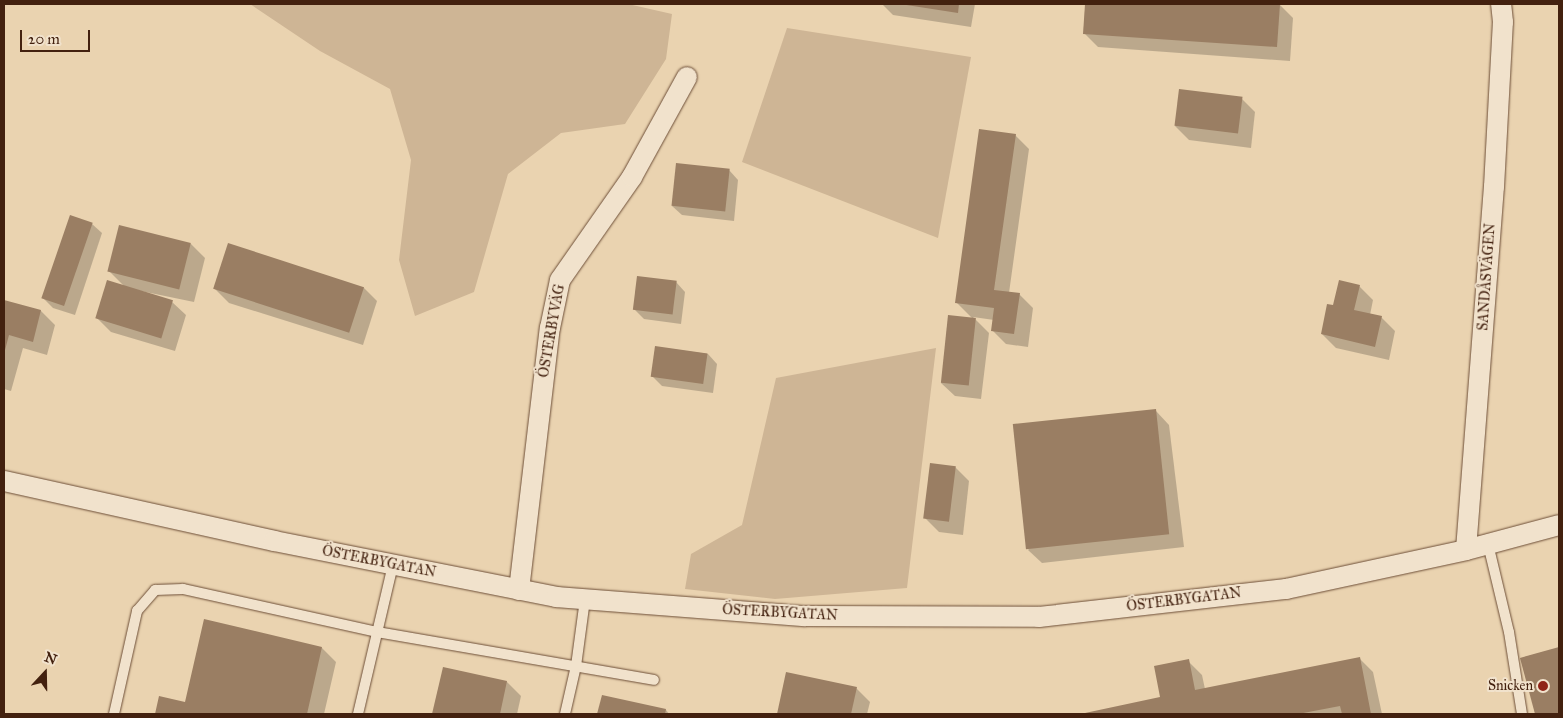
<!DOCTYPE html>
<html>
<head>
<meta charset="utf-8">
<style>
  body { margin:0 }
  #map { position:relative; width:1563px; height:718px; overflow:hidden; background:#ead3b0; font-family:"IM FELL Great Primer",serif }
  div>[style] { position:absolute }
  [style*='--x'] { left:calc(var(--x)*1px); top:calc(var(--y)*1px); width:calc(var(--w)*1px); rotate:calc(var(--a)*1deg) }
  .green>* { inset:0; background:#ceb595 }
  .shadow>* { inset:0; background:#0003 }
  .building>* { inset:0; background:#9a7e63; transform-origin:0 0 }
  .roads { filter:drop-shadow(0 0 1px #6d4e37) drop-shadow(0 0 1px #6d4e37) }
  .service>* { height:10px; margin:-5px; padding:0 5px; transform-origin:5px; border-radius:5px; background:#f1e2cc }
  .minor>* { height:20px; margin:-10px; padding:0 10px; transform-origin:10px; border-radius:10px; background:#f1e2cc }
  .dots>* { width:14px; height:14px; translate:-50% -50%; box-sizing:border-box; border:2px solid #f1e2cc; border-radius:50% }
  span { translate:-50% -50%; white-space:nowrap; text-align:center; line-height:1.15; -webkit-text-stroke:4px #f1e2cc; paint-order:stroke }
  .street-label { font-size:14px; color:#43210f }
  .poi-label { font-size:14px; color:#43210f }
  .right { translate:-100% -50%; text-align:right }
  .frame { position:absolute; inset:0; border:5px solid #43210f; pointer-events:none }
  .north { position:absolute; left:20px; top:648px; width:50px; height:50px; -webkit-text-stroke:4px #f1e2cc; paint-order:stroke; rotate:21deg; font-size:14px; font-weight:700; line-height:20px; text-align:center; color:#43210f }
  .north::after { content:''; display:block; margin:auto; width:18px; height:22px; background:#43210f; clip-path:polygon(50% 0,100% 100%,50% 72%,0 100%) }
  .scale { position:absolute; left:20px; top:30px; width:70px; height:22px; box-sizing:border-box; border:2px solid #43210f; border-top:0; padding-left:6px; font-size:15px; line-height:18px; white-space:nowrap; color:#43210f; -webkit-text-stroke:4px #f1e2cc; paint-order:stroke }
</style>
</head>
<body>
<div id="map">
  <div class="green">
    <i style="clip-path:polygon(250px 4px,628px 4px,672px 14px,666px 59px,625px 124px,561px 133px,508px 174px,474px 292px,415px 316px,399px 260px,411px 160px,390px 89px,320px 51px)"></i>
    <i style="clip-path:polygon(787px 28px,971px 57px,938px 238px,742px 162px)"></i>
    <i style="clip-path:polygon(936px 348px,907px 588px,775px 599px,685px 589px,691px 554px,742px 525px,776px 378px)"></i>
  </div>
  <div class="shadow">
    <i style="clip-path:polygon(882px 4px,975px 4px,971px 27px,893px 15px)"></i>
    <i style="clip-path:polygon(1086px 4px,1279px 4px,1293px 18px,1290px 61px,1098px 47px,1084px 33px)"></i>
    <i style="clip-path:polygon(1241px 98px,1255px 112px,1251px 148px,1189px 140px,1175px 126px)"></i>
    <i style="clip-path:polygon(1015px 135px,1029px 149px,1009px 293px,1019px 294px,1033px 308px,1028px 347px,1006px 344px,992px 330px,994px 320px,973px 317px,989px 333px,981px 399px,955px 396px,941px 383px,973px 319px,957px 303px)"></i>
    <i style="clip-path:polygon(729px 170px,738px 180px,734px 221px,682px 215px,672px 206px)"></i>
    <i style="clip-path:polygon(92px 224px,102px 233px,75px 315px,53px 308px,44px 299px)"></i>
    <i style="clip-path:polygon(191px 244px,205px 258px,194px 302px,131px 289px,172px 302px,186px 315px,175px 351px,111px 332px,97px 318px,125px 287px,109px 271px)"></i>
    <i style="clip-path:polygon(676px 282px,685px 292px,681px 324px,644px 319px,634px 309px)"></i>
    <i style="clip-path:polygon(1359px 286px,1373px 300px,1370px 315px,1381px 317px,1395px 331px,1389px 360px,1336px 348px,1322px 334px,1334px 307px)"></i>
    <i style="clip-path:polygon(363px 287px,377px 301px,363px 345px,229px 303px,215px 289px)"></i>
    <i style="clip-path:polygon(4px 301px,41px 311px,55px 325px,47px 355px,23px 348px,11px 391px,4px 389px)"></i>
    <i style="clip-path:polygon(656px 347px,708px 354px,717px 364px,713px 393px,662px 386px,652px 376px)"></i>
    <i style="clip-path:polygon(1156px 411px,1169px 425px,1184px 547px,1042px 563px,1028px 550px)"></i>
    <i style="clip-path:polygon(955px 467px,969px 481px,963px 535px,939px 532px,925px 518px)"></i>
    <i style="clip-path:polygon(205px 621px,322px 648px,336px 662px,324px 714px,156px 714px,160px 698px,186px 704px)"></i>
    <i style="clip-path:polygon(1559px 648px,1559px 714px,1536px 714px,1521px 658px)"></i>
    <i style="clip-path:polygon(1359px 658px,1373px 672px,1382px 714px,1086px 714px,1162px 698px,1188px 661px,1202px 675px,1205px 689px)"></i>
    <i style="clip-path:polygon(444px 668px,507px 682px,521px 696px,517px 714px,434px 714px)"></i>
    <i style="clip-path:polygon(787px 673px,856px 688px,870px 702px,867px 714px,778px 714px)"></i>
    <i style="clip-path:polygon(603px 696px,666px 710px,669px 714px,598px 714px)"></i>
  </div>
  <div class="building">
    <i style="clip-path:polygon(900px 4px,959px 4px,958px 13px)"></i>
    <i style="clip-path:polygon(1085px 4px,1280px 4px,1277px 47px,1083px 34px)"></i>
    <i style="left:1179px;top:89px;width:64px;height:37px;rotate:7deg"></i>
    <i style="clip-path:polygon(979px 129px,1016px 134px,994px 290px,1020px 293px,1014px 334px,991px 331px,994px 308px,955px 303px)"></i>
    <i style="left:676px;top:163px;width:54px;height:43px;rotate:6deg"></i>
    <i style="left:70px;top:215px;width:24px;height:88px;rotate:19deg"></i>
    <i style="left:119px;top:225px;width:74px;height:48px;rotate:14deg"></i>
    <i style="left:228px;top:243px;width:143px;height:48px;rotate:18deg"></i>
    <i style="left:637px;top:276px;width:40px;height:34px;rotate:7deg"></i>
    <i style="left:107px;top:280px;width:69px;height:40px;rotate:17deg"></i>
    <i style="clip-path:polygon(1339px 280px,1360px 285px,1354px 310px,1382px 316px,1375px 347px,1321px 334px,1327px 304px,1333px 305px)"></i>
    <i style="clip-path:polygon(4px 300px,41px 310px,33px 342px,9px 335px,4px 354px)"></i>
    <i style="left:948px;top:315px;width:28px;height:68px;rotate:6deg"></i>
    <i style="left:655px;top:346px;width:53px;height:31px;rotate:8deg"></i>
    <i style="left:1156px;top:409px;width:126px;height:144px;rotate:84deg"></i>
    <i style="left:930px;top:463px;width:26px;height:56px;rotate:7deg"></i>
    <i style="clip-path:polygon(204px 619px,322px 647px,307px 714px,155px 714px,159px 696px,185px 702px)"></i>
    <i style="clip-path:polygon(1559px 647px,1559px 714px,1535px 714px,1520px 658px)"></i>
    <i style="clip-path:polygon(1360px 657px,1371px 714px,1342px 714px,1340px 706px,1298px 714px,1085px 713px,1160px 697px,1154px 666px,1189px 659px,1195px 690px)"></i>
    <i style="clip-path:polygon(443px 667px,507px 681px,500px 714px,432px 714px)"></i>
    <i style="clip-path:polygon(786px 672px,857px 687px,851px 714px,777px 714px)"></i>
    <i style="clip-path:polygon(602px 695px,666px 709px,665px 714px,597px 714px)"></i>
  </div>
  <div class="roads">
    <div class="service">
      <i style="--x:1488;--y:544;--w:90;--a:76.6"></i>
      <i style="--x:1509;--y:632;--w:83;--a:81"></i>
      <i style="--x:114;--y:714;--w:106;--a:-77.4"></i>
      <i style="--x:137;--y:611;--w:28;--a:-49"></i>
      <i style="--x:155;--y:590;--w:28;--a:-2"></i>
      <i style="--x:183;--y:589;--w:199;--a:12.5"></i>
      <i style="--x:377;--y:632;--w:281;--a:9.8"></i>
      <i style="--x:358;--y:714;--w:153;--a:-76.8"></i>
      <i style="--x:565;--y:714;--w:49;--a:-77.1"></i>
      <i style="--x:576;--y:666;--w:68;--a:-82.3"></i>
    </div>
    <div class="minor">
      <i style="--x:4;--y:481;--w:277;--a:12.5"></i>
      <i style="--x:274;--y:541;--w:288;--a:11.2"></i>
      <i style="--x:556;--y:597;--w:250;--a:4.4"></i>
      <i style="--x:805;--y:616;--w:234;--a:0.2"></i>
      <i style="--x:1039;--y:617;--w:249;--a:-6.5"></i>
      <i style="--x:1286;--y:589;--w:184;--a:-12.2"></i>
      <i style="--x:1466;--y:550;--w:96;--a:-15"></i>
      <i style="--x:1466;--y:550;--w:364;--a:-85.6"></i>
      <i style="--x:1494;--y:187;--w:165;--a:-86.9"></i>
      <i style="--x:1503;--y:22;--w:18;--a:-96"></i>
      <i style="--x:519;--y:590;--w:264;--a:-83.3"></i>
      <i style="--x:550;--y:328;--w:49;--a:-78.2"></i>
      <i style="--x:560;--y:280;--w:126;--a:-55"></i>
      <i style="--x:632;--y:177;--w:114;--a:-61.2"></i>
    </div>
  </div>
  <div class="dots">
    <i style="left:1543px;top:686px;background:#8f2418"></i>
  </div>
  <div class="street-label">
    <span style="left:1487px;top:277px;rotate:-86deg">SANDÅSVÄGEN</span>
    <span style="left:552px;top:331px;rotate:-80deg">ÖSTERBYVÄG</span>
    <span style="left:379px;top:562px;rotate:11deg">ÖSTERBYGATAN</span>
    <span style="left:1184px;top:600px;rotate:-7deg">ÖSTERBYGATAN</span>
    <span style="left:780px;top:613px;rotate:3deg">ÖSTERBYGATAN</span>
  </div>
  <div class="poi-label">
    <span class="right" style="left:1533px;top:686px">Snicken</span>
  </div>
  <div class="frame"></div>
  <div class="north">N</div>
  <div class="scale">20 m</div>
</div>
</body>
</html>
